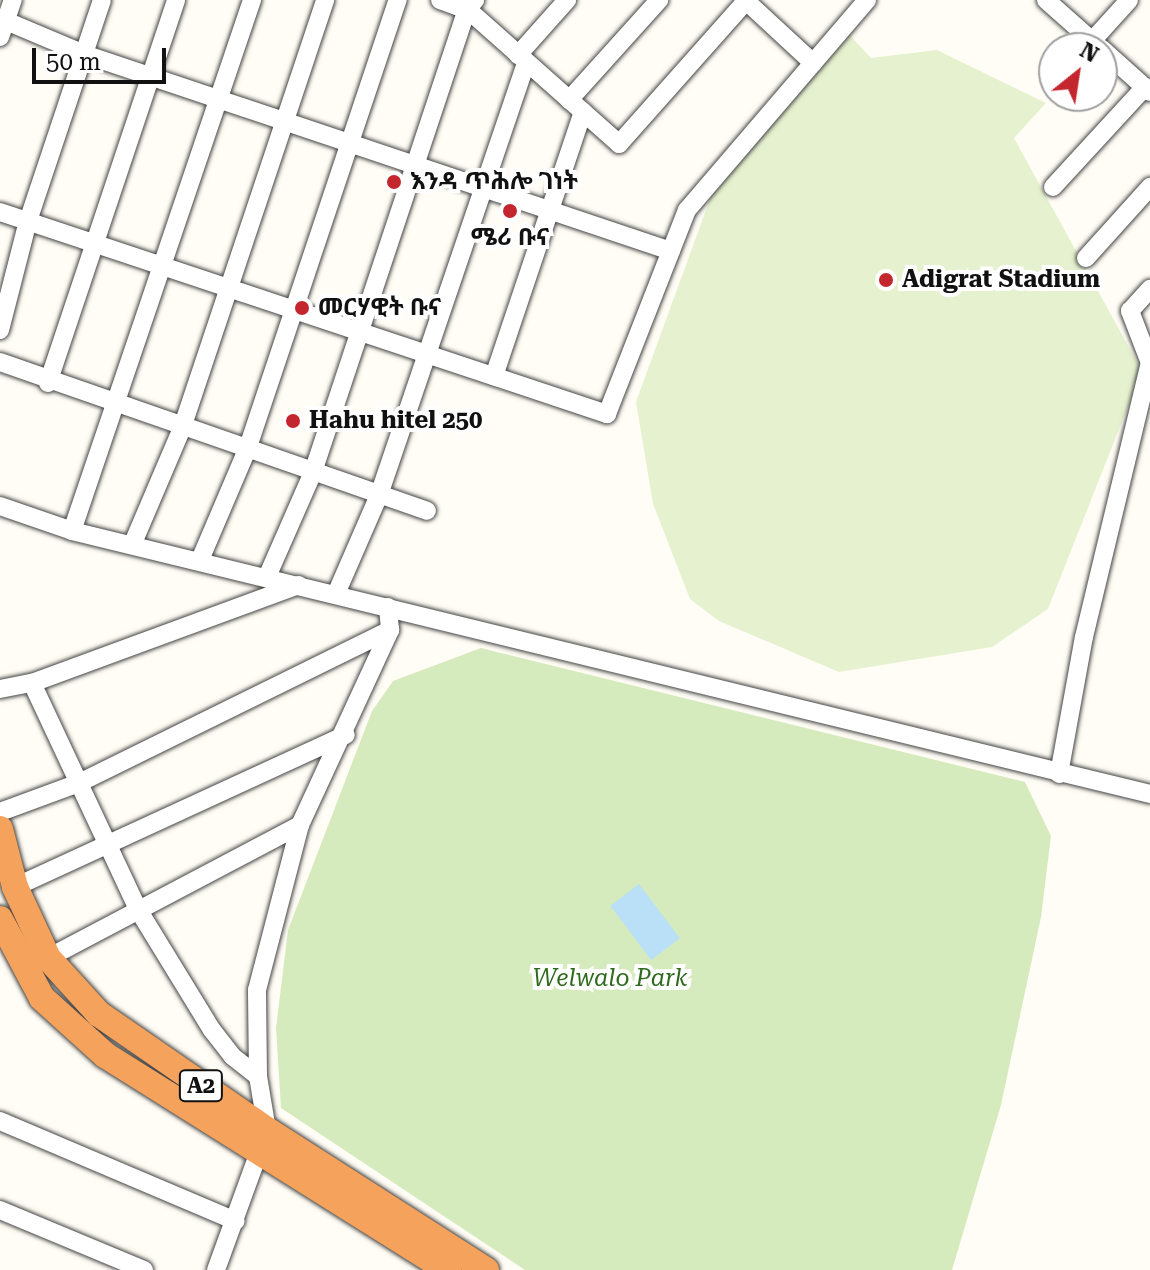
<!DOCTYPE html>
<html>
<head>
<meta charset="utf-8">
<style>
  body { margin:0 }
  #map { position:relative; width:1150px; height:1270px; overflow:hidden; background:#fffdf5; font-family:"Roboto Serif","Noto Sans Ethiopic",serif }
  div>[style] { position:absolute }
  [style*='--x'] { left:calc(var(--x)*1px); top:calc(var(--y)*1px); width:calc(var(--w)*1px); rotate:calc(var(--a)*1deg) }
  .green>* { inset:0; background:#d5ebbd }
  .pitch>* { inset:0; background:#e6f2cf }
  .water>* { inset:0; background:#b9e0f7; transform-origin:0 0 }
  .roads { filter:drop-shadow(0 0 2px #444) drop-shadow(0 0 2px #444) }
  .minor>* { height:18px; margin:-9px; padding:0 9px; transform-origin:9px; border-radius:9px; background:#fff }
  .highway>* { height:26px; margin:-13px; padding:0 13px; transform-origin:13px; border-radius:13px; background:#f5a25d }
  .dots>* { width:22px; height:22px; translate:-50% -50%; box-sizing:border-box; border:4px solid #fff; border-radius:50% }
  span { translate:-50% -50%; white-space:nowrap; text-align:center; line-height:1.15; -webkit-text-stroke:8px #fff; paint-order:stroke }
  .shield-label span { padding:2px 6px; background:#fff; border:2px solid; border-radius:6px; -webkit-text-stroke-width:0 }
  .shield-label { font-size:22px; color:#111; font-weight:700 }
  .poi-label { font-size:24px; color:#111; font-weight:700 }
  .left { translate:0 -50%; text-align:left }
  .park-label { font-size:24px; color:#2f6b1f; font-style:italic }
  .north { position:absolute; left:1038px; top:32px; width:80px; height:80px; box-sizing:border-box; background:#fff; border:2px solid #a0a0a0; border-radius:50%; rotate:30deg; font-size:22px; font-weight:700; line-height:32px; text-align:center; color:#111 }
  .north::after { content:''; display:block; margin:auto; width:28px; height:36px; background:#c4262e; clip-path:polygon(50% 0,100% 100%,50% 72%,0 100%) }
  .scale { position:absolute; left:32px; top:48px; width:134px; height:36px; box-sizing:border-box; border:4px solid #111; border-top:0; padding-left:10px; font-size:24px; line-height:28px; white-space:nowrap; color:#111; -webkit-text-stroke:6px #fff; paint-order:stroke }
</style>
</head>
<body>
<div id="map">
  <div class="green">
    <i style="clip-path:polygon(481px 648px,1025px 782px,1051px 836px,1041px 917px,1001px 1105px,952px 1270px,525px 1270px,281px 1108px,276px 1028px,288px 930px,372px 711px,393px 681px)"></i>
  </div>
  <div class="pitch">
    <i style="clip-path:polygon(846px 31px,871px 58px,937px 50px,1046px 103px,1014px 138px,1142px 371px,1048px 609px,992px 647px,839px 672px,719px 621px,690px 599px,653px 504px,636px 402px,714px 188px)"></i>
  </div>
  <div class="water">
    <i style="left:639px;top:884px;width:68px;height:36px;rotate:53deg"></i>
  </div>
  <div class="roads">
    <div class="minor">
      <i style="--x:440;--y:0;--w:29;--a:20"></i>
      <i style="--x:457;--y:0;--w:217;--a:41.6"></i>
      <i style="--x:619;--y:144;--w:193;--a:-48.4"></i>
      <i style="--x:745;--y:0;--w:93;--a:42.8"></i>
      <i style="--x:1046;--y:0;--w:72;--a:41.6"></i>
      <i style="--x:6;--y:21;--w:85;--a:22.9"></i>
      <i style="--x:84;--y:54;--w:619;--a:18.55"></i>
      <i style="--x:0;--y:37;--w:39;--a:-71"></i>
      <i style="--x:1092;--y:41;--w:55;--a:-47.9"></i>
      <i style="--x:1102;--y:49;--w:64;--a:41.9"></i>
      <i style="--x:518;--y:55;--w:74;--a:-48.3"></i>
      <i style="--x:569;--y:100;--w:135;--a:-48"></i>
      <i style="--x:1053;--y:187;--w:136;--a:-47.4"></i>
      <i style="--x:0;--y:212;--w:640;--a:18.41"></i>
      <i style="--x:607;--y:414;--w:219;--a:-68.6"></i>
      <i style="--x:687;--y:210;--w:277;--a:-49.4"></i>
      <i style="--x:1086;--y:258;--w:96;--a:-48"></i>
      <i style="--x:0;--y:330;--w:113;--a:-75.6"></i>
      <i style="--x:28;--y:221;--w:233;--a:-71.5"></i>
      <i style="--x:0;--y:362;--w:452;--a:19.2"></i>
      <i style="--x:1150;--y:363;--w:56;--a:-111"></i>
      <i style="--x:1130;--y:311;--w:30;--a:-48"></i>
      <i style="--x:494;--y:376;--w:279;--a:-71.4"></i>
      <i style="--x:48;--y:383;--w:404;--a:-71.5"></i>
      <i style="--x:0;--y:506;--w:76;--a:19.1"></i>
      <i style="--x:72;--y:531;--w:1110;--a:13.71"></i>
      <i style="--x:72;--y:531;--w:561;--a:-71.27"></i>
      <i style="--x:133;--y:543;--w:125;--a:-66.9"></i>
      <i style="--x:182;--y:428;--w:451;--a:-71.5"></i>
      <i style="--x:200;--y:560;--w:120;--a:-66.9"></i>
      <i style="--x:247;--y:450;--w:475;--a:-71.5"></i>
      <i style="--x:267;--y:577;--w:115;--a:-66.3"></i>
      <i style="--x:313;--y:472;--w:487;--a:-71.6"></i>
      <i style="--x:467;--y:10;--w:13;--a:-51"></i>
      <i style="--x:336;--y:594;--w:108;--a:-66.5"></i>
      <i style="--x:379;--y:495;--w:457;--a:-71.2"></i>
      <i style="--x:32;--y:683;--w:252;--a:64.9"></i>
      <i style="--x:139;--y:911;--w:140;--a:58.5"></i>
      <i style="--x:212;--y:1030;--w:33;--a:52"></i>
      <i style="--x:232;--y:1056;--w:33;--a:38"></i>
      <i style="--x:0;--y:689;--w:33;--a:-11"></i>
      <i style="--x:32;--y:683;--w:284;--a:-20.2"></i>
      <i style="--x:1059;--y:774;--w:139;--a:-79.7"></i>
      <i style="--x:1084;--y:637;--w:282;--a:-76.5"></i>
      <i style="--x:0;--y:812;--w:84;--a:-20.2"></i>
      <i style="--x:79;--y:783;--w:347;--a:-26.2"></i>
      <i style="--x:15;--y:887;--w:364;--a:-24.7"></i>
      <i style="--x:48;--y:958;--w:285;--a:-27.8"></i>
      <i style="--x:0;--y:1121;--w:256;--a:23"></i>
      <i style="--x:0;--y:1210;--w:156;--a:22.6"></i>
      <i style="--x:216;--y:1270;--w:149;--a:-70"></i>
      <i style="--x:267;--y:1130;--w:55;--a:-99.5"></i>
      <i style="--x:258;--y:1076;--w:86;--a:-90.7"></i>
      <i style="--x:257;--y:990;--w:171;--a:-75.4"></i>
      <i style="--x:300;--y:825;--w:215;--a:-65.2"></i>
      <i style="--x:390;--y:630;--w:23;--a:-95"></i>
    </div>
    <div class="highway">
      <i style="--x:0;--y:829;--w:60;--a:75.5"></i>
      <i style="--x:15;--y:887;--w:78;--a:65.1"></i>
      <i style="--x:48;--y:958;--w:76;--a:47.7"></i>
      <i style="--x:99;--y:1014;--w:204;--a:34.6"></i>
      <i style="--x:267;--y:1130;--w:260;--a:32.6"></i>
      <i style="--x:0;--y:919;--w:89;--a:62"></i>
      <i style="--x:42;--y:998;--w:85;--a:42.1"></i>
      <i style="--x:105;--y:1055;--w:405;--a:32.1"></i>
    </div>
  </div>
  <div class="dots">
    <i style="left:394px;top:182px;background:#c4262e"></i>
    <i style="left:510px;top:211px;background:#c4262e"></i>
    <i style="left:886px;top:280px;background:#c4262e"></i>
    <i style="left:302px;top:308px;background:#c4262e"></i>
    <i style="left:293px;top:421px;background:#c4262e"></i>
  </div>
  <div class="shield-label">
    <span style="left:201px;top:1086px">A2</span>
  </div>
  <div class="poi-label">
    <span class="left" style="left:410px;top:182px">እንዳ ጥሕሎ ገነት</span>
    <span style="left:510px;top:238px">ሜሪ ቡና</span>
    <span class="left" style="left:902px;top:280px">Adigrat Stadium</span>
    <span class="left" style="left:318px;top:308px">መርሃዊት ቡና</span>
    <span class="left" style="left:309px;top:421px">Hahu hitel 250</span>
  </div>
  <div class="park-label">
    <span style="left:610px;top:979px">Welwalo Park</span>
  </div>
  <div class="north">N</div>
  <div class="scale">50 m</div>
</div>
</body>
</html>
